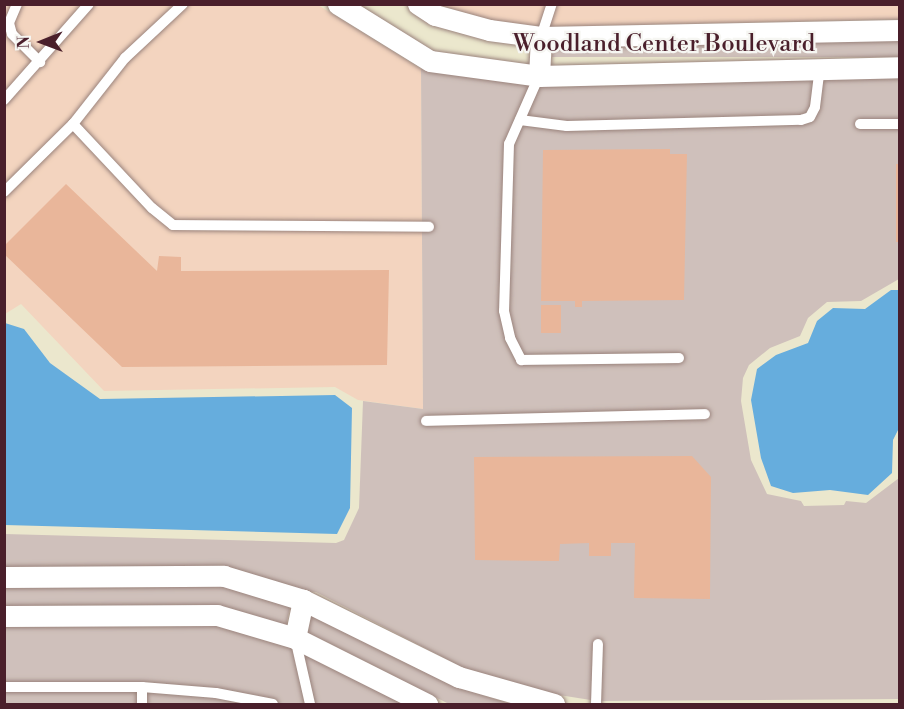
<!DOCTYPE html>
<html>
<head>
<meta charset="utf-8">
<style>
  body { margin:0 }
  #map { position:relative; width:904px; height:709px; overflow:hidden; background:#ebe7cd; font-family:"Libre Bodoni",serif }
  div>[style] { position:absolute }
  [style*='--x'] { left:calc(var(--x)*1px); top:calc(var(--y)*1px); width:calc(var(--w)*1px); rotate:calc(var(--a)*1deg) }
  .built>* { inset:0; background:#f3d4bf }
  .industrial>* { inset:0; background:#cfc0bb; transform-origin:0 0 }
  .water>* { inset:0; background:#66addd }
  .building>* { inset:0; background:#e9b69a; transform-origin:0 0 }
  .roads { filter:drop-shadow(0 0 2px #9a837c) drop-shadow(0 0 2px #9a837c) }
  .service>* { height:10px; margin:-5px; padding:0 5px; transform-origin:5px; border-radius:5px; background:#fff }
  .minor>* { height:21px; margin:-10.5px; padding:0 10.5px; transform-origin:10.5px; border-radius:10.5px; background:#fff }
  span { translate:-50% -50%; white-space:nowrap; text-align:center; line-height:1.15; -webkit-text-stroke:4.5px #f6f6f2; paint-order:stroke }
  .street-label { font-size:24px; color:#4a1f2b }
  .frame { position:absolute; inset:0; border:6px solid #4a1f2b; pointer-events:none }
  .north { position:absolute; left:12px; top:12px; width:60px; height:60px; -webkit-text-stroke:4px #f6f6f2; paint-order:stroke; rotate:269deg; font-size:16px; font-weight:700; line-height:24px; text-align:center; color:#4a1f2b }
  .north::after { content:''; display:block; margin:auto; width:21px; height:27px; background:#4a1f2b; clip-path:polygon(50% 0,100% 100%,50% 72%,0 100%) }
</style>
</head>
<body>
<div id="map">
  <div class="built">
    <i style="clip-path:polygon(899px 4px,900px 19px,542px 27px,491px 20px,439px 5px)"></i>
    <i style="clip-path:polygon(4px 5px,318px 5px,421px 69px,423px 409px,358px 400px,335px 387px,104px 391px,21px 304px,5px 314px)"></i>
  </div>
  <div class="industrial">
    <i style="left:899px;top:40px;width:17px;height:347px;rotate:90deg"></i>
    <i style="clip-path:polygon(421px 69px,550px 87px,899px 78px,899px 279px,861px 301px,827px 302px,808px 318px,800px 336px,770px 348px,749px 365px,743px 378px,741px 401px,751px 460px,767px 494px,801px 501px,804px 506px,844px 505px,846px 501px,866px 503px,899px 478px,899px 699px,597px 701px,540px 692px,464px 668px,316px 592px,5px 567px,5px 534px,336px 543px,344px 540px,359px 508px,363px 401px,423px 409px)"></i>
    <i style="clip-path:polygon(222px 586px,290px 607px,286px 625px,5px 606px,4px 587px)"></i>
    <i style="clip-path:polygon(311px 616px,453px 686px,511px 704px,449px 704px,308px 633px)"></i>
    <i style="clip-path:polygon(214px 625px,291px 648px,404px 704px,5px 704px,4px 626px)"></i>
  </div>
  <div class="water">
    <i style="clip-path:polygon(891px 290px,900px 290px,900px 426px,893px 440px,892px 473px,868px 495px,830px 490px,793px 493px,771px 486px,761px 458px,751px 400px,757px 369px,776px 355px,808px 343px,817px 321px,833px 308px,865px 309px)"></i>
    <i style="clip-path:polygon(5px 323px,24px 329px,50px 363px,100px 399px,335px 395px,352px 408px,350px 508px,337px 534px,5px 525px)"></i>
  </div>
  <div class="building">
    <i style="clip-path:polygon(670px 149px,670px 154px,687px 154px,684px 300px,582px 301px,582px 307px,575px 307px,575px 301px,541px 301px,543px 150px)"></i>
    <i style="left:896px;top:164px;width:4px;height:78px"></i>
    <i style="clip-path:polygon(66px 184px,157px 271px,159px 256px,181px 257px,181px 271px,389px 270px,387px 365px,122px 367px,4px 254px,4px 246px)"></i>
    <i style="left:541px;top:305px;width:20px;height:28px"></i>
    <i style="clip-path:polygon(692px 456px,711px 477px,710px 599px,634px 598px,635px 543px,611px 543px,611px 556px,589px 556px,589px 543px,560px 544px,559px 561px,475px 560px,474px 457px)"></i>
  </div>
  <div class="roads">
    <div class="service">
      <i style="--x:17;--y:4;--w:21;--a:113"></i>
      <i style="--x:9;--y:23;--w:11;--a:75"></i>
      <i style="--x:12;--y:34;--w:40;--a:45"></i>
      <i style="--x:541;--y:37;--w:35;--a:-72"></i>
      <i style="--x:539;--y:76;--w:74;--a:113.8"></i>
      <i style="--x:509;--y:144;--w:167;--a:91.7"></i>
      <i style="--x:504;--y:311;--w:28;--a:77"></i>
      <i style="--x:510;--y:338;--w:25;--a:63"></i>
      <i style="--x:521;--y:360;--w:158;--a:-0.7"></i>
      <i style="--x:4;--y:100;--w:128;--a:-48.5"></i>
      <i style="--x:520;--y:120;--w:47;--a:7.3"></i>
      <i style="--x:567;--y:126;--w:234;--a:-1.5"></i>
      <i style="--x:801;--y:120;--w:9;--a:-18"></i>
      <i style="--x:810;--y:117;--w:11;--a:-63"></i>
      <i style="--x:815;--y:107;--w:38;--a:-83"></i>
      <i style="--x:73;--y:124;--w:84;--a:-51.8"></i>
      <i style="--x:125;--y:58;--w:79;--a:-43"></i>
      <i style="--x:860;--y:124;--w:40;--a:0"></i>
      <i style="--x:4;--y:192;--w:97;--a:-44.6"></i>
      <i style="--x:73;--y:124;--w:115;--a:46.8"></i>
      <i style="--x:152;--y:208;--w:27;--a:39"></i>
      <i style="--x:173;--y:225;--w:256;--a:0.4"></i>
      <i style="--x:426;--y:421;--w:279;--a:-1.4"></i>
      <i style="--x:295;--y:638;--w:68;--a:77.2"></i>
      <i style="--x:4;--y:687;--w:138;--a:0"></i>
      <i style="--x:142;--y:687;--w:17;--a:90"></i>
      <i style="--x:142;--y:687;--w:74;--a:4.6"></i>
      <i style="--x:216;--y:693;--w:58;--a:10.9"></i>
      <i style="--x:596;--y:704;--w:60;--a:-88.1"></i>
    </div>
    <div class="minor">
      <i style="--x:338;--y:4;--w:108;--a:31.8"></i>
      <i style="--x:430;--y:61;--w:110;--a:7.8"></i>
      <i style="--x:539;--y:76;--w:361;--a:-1.4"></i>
      <i style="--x:418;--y:4;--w:20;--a:33"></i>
      <i style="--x:435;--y:15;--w:56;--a:15.5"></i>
      <i style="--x:489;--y:30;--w:52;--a:7.7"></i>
      <i style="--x:541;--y:37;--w:359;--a:-1.1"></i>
      <i style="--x:539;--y:76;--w:39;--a:-87"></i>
      <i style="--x:4;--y:577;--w:220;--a:-0.3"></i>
      <i style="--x:224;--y:576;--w:83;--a:16.9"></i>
      <i style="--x:303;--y:600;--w:174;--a:26.3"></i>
      <i style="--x:459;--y:677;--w:99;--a:15.9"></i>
      <i style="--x:4;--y:616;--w:213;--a:-0.3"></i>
      <i style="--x:217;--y:615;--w:81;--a:16.4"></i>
      <i style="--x:295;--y:638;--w:148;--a:26.6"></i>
      <i style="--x:295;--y:638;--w:39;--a:-78"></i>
    </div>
  </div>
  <div class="street-label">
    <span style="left:664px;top:45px">Woodland Center Boulevard</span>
  </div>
  <div class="frame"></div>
  <div class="north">N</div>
</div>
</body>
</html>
